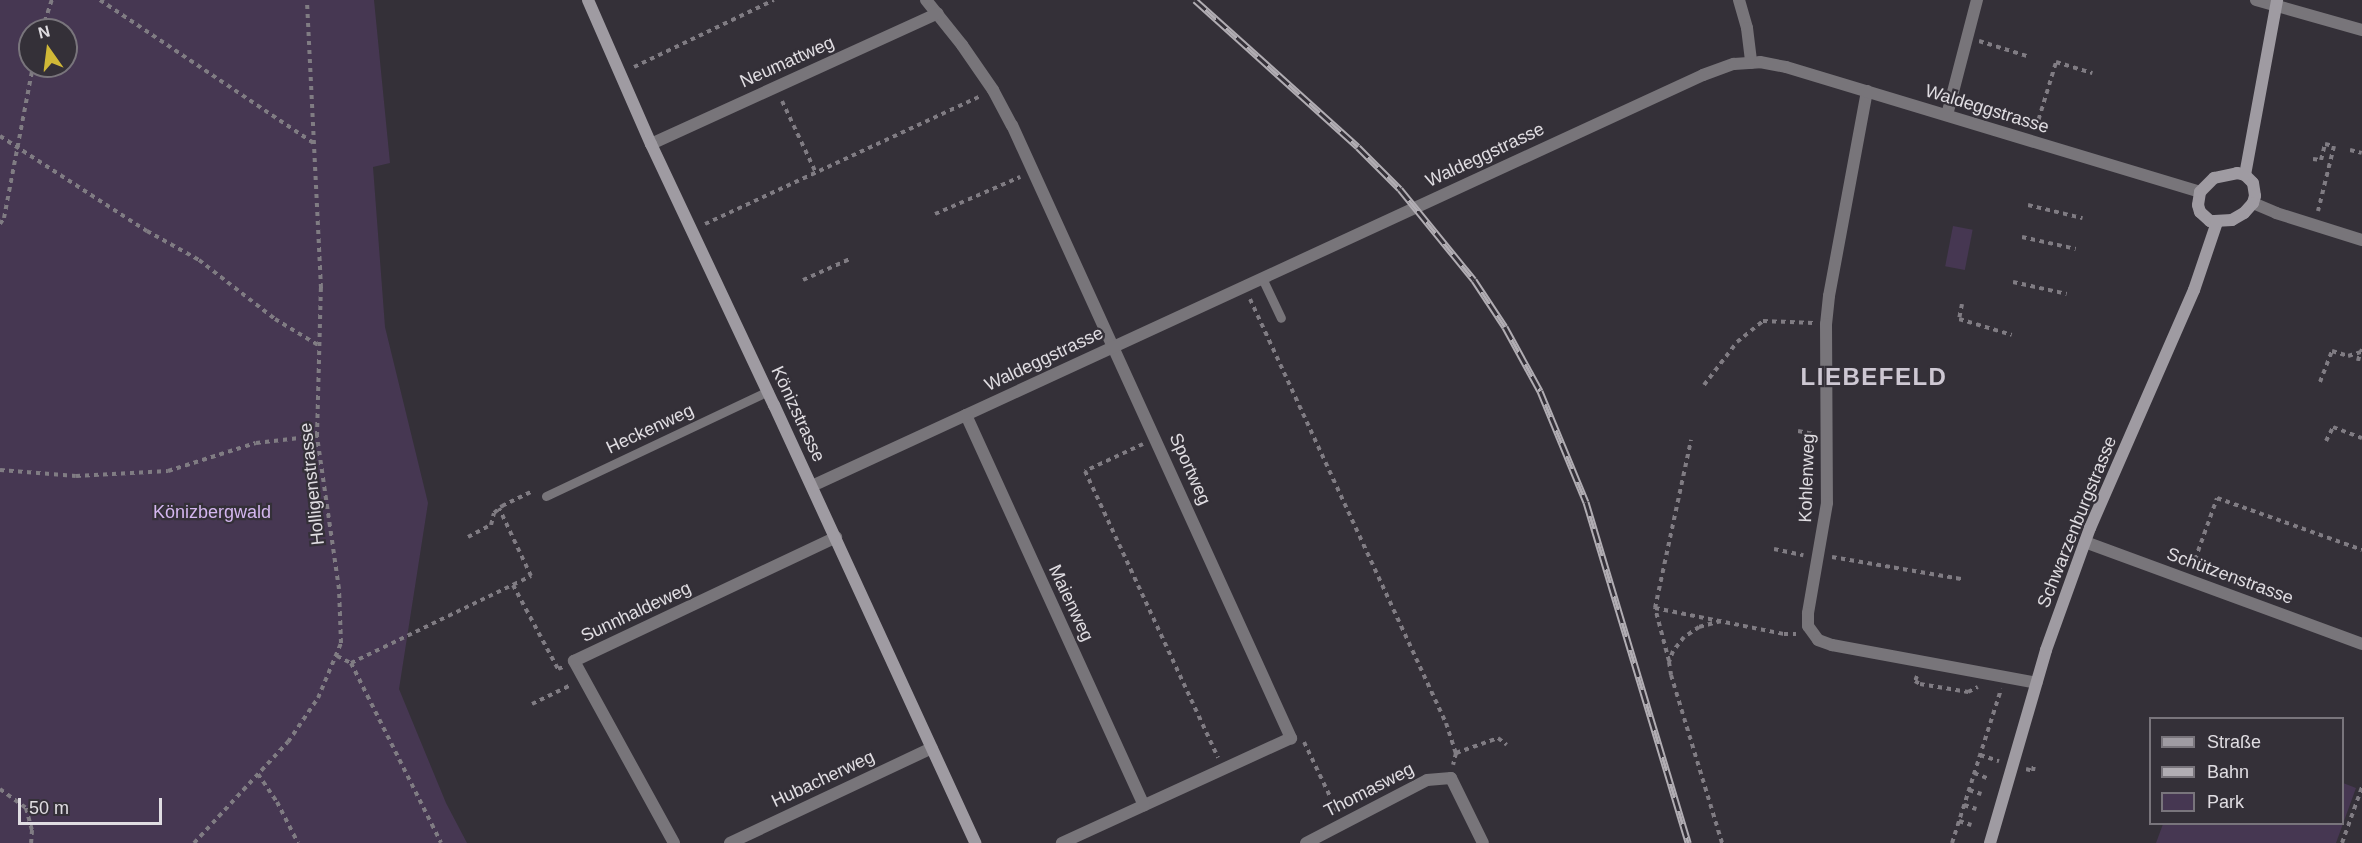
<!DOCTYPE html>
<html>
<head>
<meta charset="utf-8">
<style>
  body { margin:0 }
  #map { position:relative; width:2362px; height:843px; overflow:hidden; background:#343038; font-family:Arial,sans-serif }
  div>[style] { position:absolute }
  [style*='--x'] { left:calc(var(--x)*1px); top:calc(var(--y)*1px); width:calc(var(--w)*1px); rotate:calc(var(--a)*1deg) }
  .green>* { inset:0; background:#463752; transform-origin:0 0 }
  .path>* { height:4px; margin-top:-2px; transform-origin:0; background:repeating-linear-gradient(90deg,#807c83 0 4.5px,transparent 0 9px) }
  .service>* { height:9px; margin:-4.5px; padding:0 4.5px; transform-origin:4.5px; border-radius:4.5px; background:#78757a }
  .minor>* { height:12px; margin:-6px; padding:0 6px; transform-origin:6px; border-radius:6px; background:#78757a }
  .secondary>* { height:12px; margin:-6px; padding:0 6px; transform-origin:6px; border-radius:6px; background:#9f9ba2 }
  .rail>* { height:7px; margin-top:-3.5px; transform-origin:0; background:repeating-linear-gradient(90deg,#343038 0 14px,#b1adb3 0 28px); box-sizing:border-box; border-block:2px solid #b1adb3 }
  span { translate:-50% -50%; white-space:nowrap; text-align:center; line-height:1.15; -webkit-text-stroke:4.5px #343038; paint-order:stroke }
  .street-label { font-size:18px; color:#e0dde2 }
  .park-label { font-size:18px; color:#d3b6ee }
  .district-label { font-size:24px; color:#cec8d3; font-weight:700; letter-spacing:1.5px }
  .legend { position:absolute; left:2149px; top:717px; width:195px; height:108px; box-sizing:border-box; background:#343038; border:2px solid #79757c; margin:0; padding:8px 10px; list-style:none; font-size:18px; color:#e0dde2 }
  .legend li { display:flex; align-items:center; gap:12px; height:30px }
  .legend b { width:30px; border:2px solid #79757c }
  .north { position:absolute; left:18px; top:18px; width:60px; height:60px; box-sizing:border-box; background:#343038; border:2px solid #79757c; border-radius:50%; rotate:346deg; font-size:16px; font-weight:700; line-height:24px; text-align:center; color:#e0dde2 }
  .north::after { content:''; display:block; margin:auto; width:21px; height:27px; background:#d0b837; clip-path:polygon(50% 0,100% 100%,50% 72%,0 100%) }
  .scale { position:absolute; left:18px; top:798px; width:144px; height:27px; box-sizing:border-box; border:3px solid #e0dde2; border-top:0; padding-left:8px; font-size:18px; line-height:21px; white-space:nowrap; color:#e0dde2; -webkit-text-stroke:4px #343038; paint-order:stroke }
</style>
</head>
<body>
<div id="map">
  <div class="green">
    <i style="clip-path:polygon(evenodd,0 0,374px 0,390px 163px,373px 167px,385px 327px,428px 503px,399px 689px,446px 803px,467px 843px,0 843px,0 0,30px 30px,66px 30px,66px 66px,30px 66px,30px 30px)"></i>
    <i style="left:1953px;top:226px;width:20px;height:41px;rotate:11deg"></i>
    <i style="clip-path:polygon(2343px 783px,2356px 788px,2336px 843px,2156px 843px,2163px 824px,2342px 824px)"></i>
  </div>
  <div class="path">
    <i style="--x:100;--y:0;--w:257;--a:33.8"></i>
    <i style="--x:42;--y:30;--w:32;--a:-72"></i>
    <i style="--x:1979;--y:41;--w:53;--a:17.4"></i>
    <i style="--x:634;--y:67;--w:155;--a:-25.6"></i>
    <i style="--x:782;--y:101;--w:80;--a:64.7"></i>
    <i style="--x:2036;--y:128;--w:69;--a:-73.1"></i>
    <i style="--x:2056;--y:62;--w:38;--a:17"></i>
    <i style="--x:0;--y:136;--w:175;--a:32.9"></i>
    <i style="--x:147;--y:231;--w:60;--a:29.1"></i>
    <i style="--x:199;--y:260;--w:96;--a:37.8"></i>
    <i style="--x:275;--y:319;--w:50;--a:31.2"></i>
    <i style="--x:2350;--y:150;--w:12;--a:14"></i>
    <i style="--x:2313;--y:159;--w:8;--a:7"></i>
    <i style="--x:2321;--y:160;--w:16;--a:-76"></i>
    <i style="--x:2325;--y:144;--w:9;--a:13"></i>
    <i style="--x:2334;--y:146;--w:67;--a:103.8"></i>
    <i style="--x:2028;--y:205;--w:56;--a:13.5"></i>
    <i style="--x:935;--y:214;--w:93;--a:-23.5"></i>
    <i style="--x:0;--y:224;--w:7;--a:-56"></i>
    <i style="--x:4;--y:218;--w:155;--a:-79.2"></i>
    <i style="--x:705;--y:224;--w:304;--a:-24.9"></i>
    <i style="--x:2022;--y:237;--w:55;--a:12.5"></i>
    <i style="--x:803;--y:280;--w:51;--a:-24.1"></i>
    <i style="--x:2013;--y:282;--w:55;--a:12.5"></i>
    <i style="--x:1250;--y:299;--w:467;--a:65.2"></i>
    <i style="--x:1446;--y:723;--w:32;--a:72"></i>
    <i style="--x:1456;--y:753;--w:12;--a:104"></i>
    <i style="--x:1962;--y:304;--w:15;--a:101"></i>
    <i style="--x:1959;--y:319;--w:55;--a:16.8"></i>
    <i style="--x:2358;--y:361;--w:8;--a:-76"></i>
    <i style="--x:2320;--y:382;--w:33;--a:-69"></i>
    <i style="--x:2332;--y:351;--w:17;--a:17"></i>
    <i style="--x:2348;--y:356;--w:14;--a:-17"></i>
    <i style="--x:2361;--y:352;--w:3;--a:-72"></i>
    <i style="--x:1704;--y:385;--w:54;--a:-52.5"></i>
    <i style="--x:1737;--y:342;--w:33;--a:-39"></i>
    <i style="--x:1763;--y:321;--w:50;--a:2.3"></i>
    <i style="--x:1798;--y:431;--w:16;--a:11"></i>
    <i style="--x:2326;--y:441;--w:16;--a:-63"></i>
    <i style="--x:2333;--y:427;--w:31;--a:21"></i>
    <i style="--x:1143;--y:444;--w:64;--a:155"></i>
    <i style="--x:1085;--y:471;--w:316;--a:65.1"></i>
    <i style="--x:0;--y:470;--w:76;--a:4.5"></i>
    <i style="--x:76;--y:476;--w:92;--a:-3.1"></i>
    <i style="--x:168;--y:471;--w:92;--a:-17.7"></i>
    <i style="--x:256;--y:443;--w:61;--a:-6.5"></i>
    <i style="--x:468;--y:537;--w:26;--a:-28"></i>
    <i style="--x:491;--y:525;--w:12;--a:-76"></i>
    <i style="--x:494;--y:513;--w:11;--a:-41"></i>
    <i style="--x:502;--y:506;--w:34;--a:-26"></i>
    <i style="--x:1774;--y:549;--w:30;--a:12"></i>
    <i style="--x:1832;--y:557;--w:131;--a:9.7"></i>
    <i style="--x:2192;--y:568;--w:74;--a:-70.3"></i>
    <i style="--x:2217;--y:498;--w:154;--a:19.7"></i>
    <i style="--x:513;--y:585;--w:95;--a:61.8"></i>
    <i style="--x:558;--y:669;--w:5;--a:-22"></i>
    <i style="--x:1655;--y:608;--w:132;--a:11.4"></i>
    <i style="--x:1784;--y:634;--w:12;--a:0"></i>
    <i style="--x:1721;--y:621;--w:23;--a:165"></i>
    <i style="--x:1699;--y:627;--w:18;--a:146"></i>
    <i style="--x:1684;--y:637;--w:18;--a:128"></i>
    <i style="--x:1673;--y:651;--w:12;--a:110"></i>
    <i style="--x:1669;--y:662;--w:13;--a:81"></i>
    <i style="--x:1671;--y:675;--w:176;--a:73.1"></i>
    <i style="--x:337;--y:656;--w:16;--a:27"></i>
    <i style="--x:351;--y:663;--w:201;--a:63.4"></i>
    <i style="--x:1669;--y:661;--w:55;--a:-104.8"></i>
    <i style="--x:1655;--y:608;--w:172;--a:-77.9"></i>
    <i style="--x:351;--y:663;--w:200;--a:-25.8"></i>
    <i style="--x:531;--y:576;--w:75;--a:-115.2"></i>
    <i style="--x:1917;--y:676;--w:5;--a:112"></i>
    <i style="--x:1915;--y:681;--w:6;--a:31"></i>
    <i style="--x:1920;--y:684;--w:49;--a:9.5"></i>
    <i style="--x:1968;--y:692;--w:11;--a:-27"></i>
    <i style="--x:532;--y:704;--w:43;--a:-26"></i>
    <i style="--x:1304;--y:742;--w:76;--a:64.4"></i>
    <i style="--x:1456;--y:753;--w:45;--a:-19.7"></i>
    <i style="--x:1498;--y:738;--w:11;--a:38"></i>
    <i style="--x:1980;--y:755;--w:20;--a:18"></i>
    <i style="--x:2026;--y:769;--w:7;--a:16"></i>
    <i style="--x:2033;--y:771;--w:6;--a:-81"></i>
    <i style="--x:1974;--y:773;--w:14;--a:21"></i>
    <i style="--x:258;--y:774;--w:34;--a:56"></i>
    <i style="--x:277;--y:802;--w:46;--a:62.9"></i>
    <i style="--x:0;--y:789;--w:32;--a:36"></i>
    <i style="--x:26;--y:808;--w:23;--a:75"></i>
    <i style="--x:32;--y:830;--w:13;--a:94"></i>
    <i style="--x:1969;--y:790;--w:13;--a:18"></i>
    <i style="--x:1964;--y:805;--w:13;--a:18"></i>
    <i style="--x:1959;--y:821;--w:13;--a:18"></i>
    <i style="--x:194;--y:843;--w:138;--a:-47.1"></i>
    <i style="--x:288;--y:742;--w:53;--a:-55.7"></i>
    <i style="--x:318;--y:698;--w:60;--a:-67.3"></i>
    <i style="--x:341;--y:643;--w:54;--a:-92.1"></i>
    <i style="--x:339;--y:589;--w:155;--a:-98.2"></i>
    <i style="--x:317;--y:436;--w:148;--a:-88.5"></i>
    <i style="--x:321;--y:288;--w:288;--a:-92.8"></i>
    <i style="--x:1952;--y:843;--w:162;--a:-72.3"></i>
    <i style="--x:2342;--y:843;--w:59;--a:-70.3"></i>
  </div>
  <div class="service">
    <i style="--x:1262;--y:278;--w:44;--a:64.6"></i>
    <i style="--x:546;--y:496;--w:246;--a:-25.3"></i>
  </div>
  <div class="minor">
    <i style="--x:926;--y:0;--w:58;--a:51.3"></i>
    <i style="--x:962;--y:45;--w:55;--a:55.4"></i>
    <i style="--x:993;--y:90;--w:40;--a:62"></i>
    <i style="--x:1012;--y:125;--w:674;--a:65.53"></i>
    <i style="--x:1291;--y:738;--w:252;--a:155.4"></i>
    <i style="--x:1739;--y:0;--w:29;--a:74"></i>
    <i style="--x:1747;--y:28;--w:35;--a:83"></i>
    <i style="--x:2256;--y:0;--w:110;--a:15.8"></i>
    <i style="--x:1867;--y:91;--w:208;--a:100.5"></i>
    <i style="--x:1829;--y:296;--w:28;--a:96"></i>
    <i style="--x:1826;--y:324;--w:179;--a:89.7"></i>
    <i style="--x:1827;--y:503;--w:112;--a:99.8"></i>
    <i style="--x:1808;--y:613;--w:13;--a:90"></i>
    <i style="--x:1808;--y:626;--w:17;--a:54"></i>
    <i style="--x:1818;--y:640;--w:15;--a:20"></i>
    <i style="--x:1832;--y:645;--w:208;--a:10.5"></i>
    <i style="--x:1947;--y:115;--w:119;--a:-75.4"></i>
    <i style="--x:651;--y:144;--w:315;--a:-24.5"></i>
    <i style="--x:2253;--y:203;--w:25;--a:23"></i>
    <i style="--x:2276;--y:213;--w:90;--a:17.4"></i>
    <i style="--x:966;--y:415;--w:429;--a:65.5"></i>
    <i style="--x:812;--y:486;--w:981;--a:-24.76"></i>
    <i style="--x:1703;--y:75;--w:33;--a:-20"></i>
    <i style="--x:1734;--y:64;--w:26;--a:-4"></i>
    <i style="--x:1760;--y:62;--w:26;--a:11"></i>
    <i style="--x:1786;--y:67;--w:432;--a:16.8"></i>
    <i style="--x:2085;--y:542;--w:295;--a:20.2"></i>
    <i style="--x:674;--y:843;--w:208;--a:-118.8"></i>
    <i style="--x:574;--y:661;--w:290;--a:-25.3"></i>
    <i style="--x:730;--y:843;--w:223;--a:-25.2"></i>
    <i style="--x:1306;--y:843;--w:136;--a:-27.5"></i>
    <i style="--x:1427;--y:780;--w:24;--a:-5"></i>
    <i style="--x:1451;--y:778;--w:72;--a:63.8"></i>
  </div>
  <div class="secondary">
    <i style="--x:588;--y:0;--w:157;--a:66.4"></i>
    <i style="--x:651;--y:144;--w:289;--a:64.8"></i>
    <i style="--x:774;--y:405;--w:482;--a:65.3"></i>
    <i style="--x:2237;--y:173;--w:8;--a:14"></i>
    <i style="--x:2245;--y:175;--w:11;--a:45"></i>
    <i style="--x:2253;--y:183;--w:13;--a:81"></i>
    <i style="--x:2255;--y:196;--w:7;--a:106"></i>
    <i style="--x:2253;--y:203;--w:13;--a:132"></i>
    <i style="--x:2244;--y:213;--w:14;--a:150"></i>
    <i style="--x:2232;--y:220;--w:22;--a:177"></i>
    <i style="--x:2210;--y:221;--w:13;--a:-138"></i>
    <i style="--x:2200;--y:212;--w:7;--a:-106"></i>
    <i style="--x:2198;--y:205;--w:13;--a:-81"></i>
    <i style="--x:2200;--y:192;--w:20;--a:-45"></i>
    <i style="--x:2214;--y:178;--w:24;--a:-12"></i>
    <i style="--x:2245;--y:175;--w:178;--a:-79.6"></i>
    <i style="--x:1990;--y:843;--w:201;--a:-73.8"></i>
    <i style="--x:2046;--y:650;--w:130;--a:-70.2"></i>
    <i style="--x:2090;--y:528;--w:260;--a:-66.4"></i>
    <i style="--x:2194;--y:290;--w:72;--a:-71.3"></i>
  </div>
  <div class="rail">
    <i style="--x:1195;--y:0;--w:219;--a:42"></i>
    <i style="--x:1358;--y:147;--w:59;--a:45"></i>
    <i style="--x:1400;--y:189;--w:117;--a:50.9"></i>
    <i style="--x:1474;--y:280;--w:56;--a:56.6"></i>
    <i style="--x:1505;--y:327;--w:73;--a:61.3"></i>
    <i style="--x:1540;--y:391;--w:120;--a:67.5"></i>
    <i style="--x:1586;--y:502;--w:356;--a:73.3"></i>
  </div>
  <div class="street-label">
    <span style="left:787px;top:62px;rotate:-24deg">Neumattweg</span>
    <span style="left:1987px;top:109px;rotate:17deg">Waldeggstrasse</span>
    <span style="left:1485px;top:155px;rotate:-25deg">Waldeggstrasse</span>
    <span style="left:1044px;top:359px;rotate:-25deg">Waldeggstrasse</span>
    <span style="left:798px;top:414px;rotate:65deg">Könizstrasse</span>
    <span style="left:650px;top:429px;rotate:-25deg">Heckenweg</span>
    <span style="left:1190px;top:469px;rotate:66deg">Sportweg</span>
    <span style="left:1807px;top:478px;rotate:-88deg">Kohlenweg</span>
    <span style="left:312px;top:484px;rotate:-96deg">Holligenstrasse</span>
    <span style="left:2077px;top:522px;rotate:-68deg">Schwarzenburgstrasse</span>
    <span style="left:2230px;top:576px;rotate:20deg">Schützenstrasse</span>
    <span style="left:1071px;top:603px;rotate:65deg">Maienweg</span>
    <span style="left:636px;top:612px;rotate:-25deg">Sunnhaldeweg</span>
    <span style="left:823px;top:779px;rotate:-25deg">Hubacherweg</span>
    <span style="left:1369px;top:790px;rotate:-27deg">Thomasweg</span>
  </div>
  <div class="park-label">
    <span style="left:212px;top:512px">Könizbergwald</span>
  </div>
  <div class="district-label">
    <span style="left:1874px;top:377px">LIEBEFELD</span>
  </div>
  <ul class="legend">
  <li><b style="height:8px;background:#9f9ba2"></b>Straße</li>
  <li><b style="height:8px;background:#b1adb3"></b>Bahn</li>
  <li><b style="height:16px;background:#463752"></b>Park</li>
  </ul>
  <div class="north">N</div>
  <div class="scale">50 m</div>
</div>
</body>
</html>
